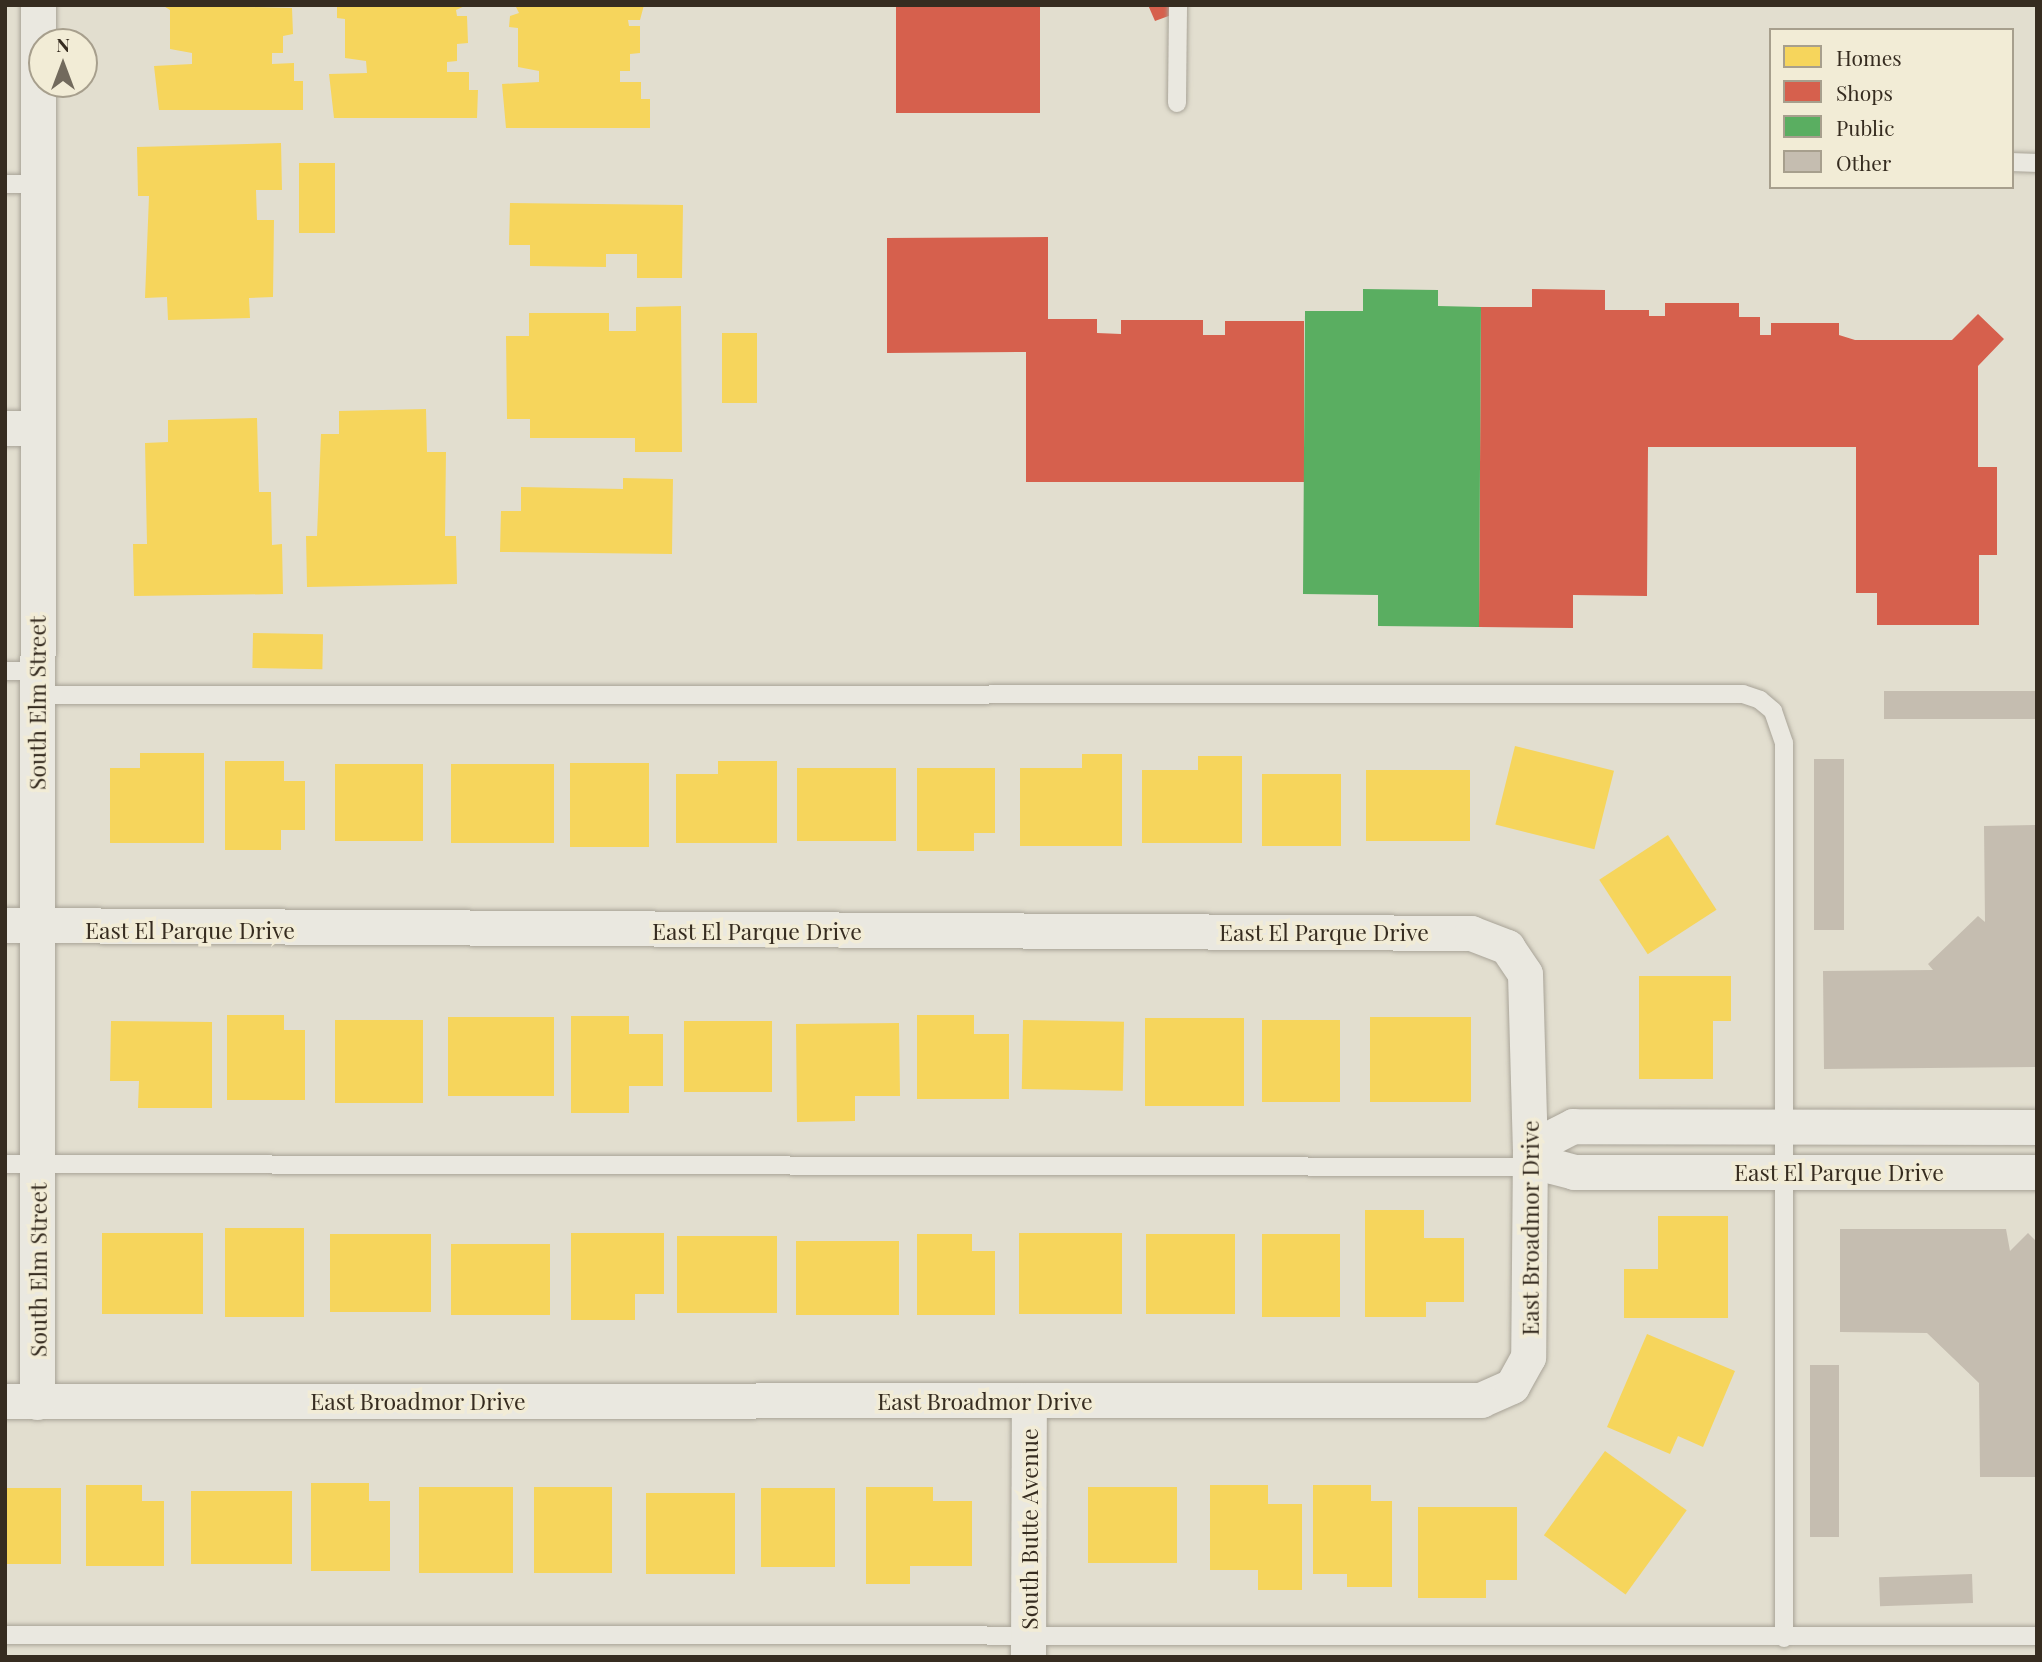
<!DOCTYPE html>
<html>
<head>
<meta charset="utf-8">
<style>
  body { margin:0 }
  #map { position:relative; width:2042px; height:1662px; overflow:hidden; background:#e2decf; font-family:"Playfair Display",serif }
  div>[style] { position:absolute }
  [style*='--x'] { left:calc(var(--x)*1px); top:calc(var(--y)*1px); width:calc(var(--w)*1px); rotate:calc(var(--a)*1deg) }
  .homes>* { inset:0; background:#f6d55c; transform-origin:0 0 }
  .shops>* { inset:0; background:#d6604d; transform-origin:0 0 }
  .public>* { inset:0; background:#5aae61 }
  .building>* { inset:0; background:#c5bdb0; transform-origin:0 0 }
  .roads { filter:drop-shadow(0 0 2px #a8a397) drop-shadow(0 0 2px #a8a397) }
  .lane>* { height:18px; margin:-9px; padding:0 9px; transform-origin:9px; border-radius:9px; background:#eae8e0 }
  .street>* { height:35px; margin:-17.5px; padding:0 17.5px; transform-origin:17.5px; border-radius:17.5px; background:#eae8e0 }
  span { translate:-50% -50%; white-space:nowrap; text-align:center; line-height:1.15; -webkit-text-stroke:7px #f2ecd6; paint-order:stroke }
  .street-label { font-size:23px; color:#362c20 }
  .frame { position:absolute; inset:0; border:7px solid #362c20; pointer-events:none }
  .legend { position:absolute; left:1769px; top:28px; width:245px; height:161px; box-sizing:border-box; background:#f2ecd6; border:2px solid #a79f8d; margin:0; padding:9px 12px; list-style:none; font-size:21px; color:#362c20 }
  .legend li { display:flex; align-items:center; gap:14px; height:35px }
  .legend b { width:35px; border:2px solid #a79f8d }
  .north { position:absolute; left:28px; top:28px; width:70px; height:70px; box-sizing:border-box; background:#f2ecd6; border:2px solid #a79f8d; border-radius:50%; rotate:0deg; font-size:19px; font-weight:700; line-height:28px; text-align:center; color:#362c20 }
  .north::after { content:''; display:block; margin:auto; width:24px; height:32px; background:#726a5d; clip-path:polygon(50% 0,100% 100%,50% 72%,0 100%) }
</style>
</head>
<body>
<div id="map">
  <div class="homes">
    <i style="clip-path:polygon(162px 5px,292px 8px,293px 34px,283px 36px,283px 53px,272px 53px,272px 64px,294px 63px,294px 81px,303px 81px,303px 110px,159px 110px,154px 66px,192px 64px,192px 53px,170px 49px,170px 10px)"></i>
    <i style="clip-path:polygon(337px 5px,467px 5px,456px 10px,457px 16px,467px 16px,468px 43px,457px 44px,457px 61px,447px 62px,447px 72px,469px 72px,469px 90px,478px 90px,477px 118px,334px 118px,329px 74px,367px 73px,366px 61px,345px 58px,345px 19px,337px 18px)"></i>
    <i style="clip-path:polygon(515px 5px,644px 5px,640px 20px,628px 20px,629px 26px,640px 26px,640px 53px,630px 54px,630px 71px,620px 71px,620px 82px,641px 82px,641px 99px,650px 99px,650px 128px,506px 128px,502px 84px,539px 82px,539px 71px,518px 67px,518px 28px,509px 27px,510px 16px,519px 13px)"></i>
    <i style="clip-path:polygon(281px 143px,282px 190px,256px 190px,257px 220px,274px 220px,273px 297px,249px 298px,250px 318px,168px 320px,167px 297px,145px 298px,149px 196px,138px 196px,137px 147px)"></i>
    <i style="left:299px;top:163px;width:36px;height:70px"></i>
    <i style="clip-path:polygon(510px 203px,683px 205px,682px 278px,637px 278px,637px 254px,606px 254px,606px 267px,530px 266px,530px 245px,509px 245px)"></i>
    <i style="clip-path:polygon(681px 306px,682px 452px,635px 452px,635px 438px,530px 438px,530px 419px,507px 419px,506px 336px,529px 336px,529px 313px,609px 313px,609px 331px,636px 331px,636px 307px)"></i>
    <i style="left:722px;top:333px;width:35px;height:70px"></i>
    <i style="clip-path:polygon(426px 409px,427px 452px,446px 452px,445px 536px,456px 536px,457px 584px,307px 587px,306px 536px,317px 536px,321px 434px,339px 434px,339px 411px)"></i>
    <i style="clip-path:polygon(257px 418px,259px 492px,271px 492px,272px 545px,282px 544px,283px 594px,134px 596px,133px 544px,147px 544px,145px 443px,168px 442px,168px 420px)"></i>
    <i style="clip-path:polygon(623px 478px,673px 479px,672px 554px,500px 552px,501px 511px,521px 511px,521px 487px,623px 489px)"></i>
    <i style="left:253px;top:633px;width:70px;height:35px;rotate:1deg"></i>
    <i style="left:1515px;top:746px;width:102px;height:81px;rotate:14deg"></i>
    <i style="clip-path:polygon(140px 753px,204px 753px,204px 843px,110px 843px,110px 768px,140px 768px)"></i>
    <i style="clip-path:polygon(1082px 754px,1122px 754px,1122px 846px,1020px 846px,1020px 768px,1082px 768px)"></i>
    <i style="clip-path:polygon(1198px 756px,1242px 756px,1242px 843px,1142px 843px,1142px 770px,1198px 770px)"></i>
    <i style="clip-path:polygon(225px 761px,284px 761px,284px 781px,305px 781px,305px 830px,281px 830px,281px 850px,225px 850px)"></i>
    <i style="clip-path:polygon(718px 761px,777px 761px,777px 843px,676px 843px,676px 774px,718px 774px)"></i>
    <i style="left:570px;top:763px;width:79px;height:84px"></i>
    <i style="left:335px;top:764px;width:88px;height:77px"></i>
    <i style="left:451px;top:764px;width:103px;height:79px"></i>
    <i style="left:797px;top:768px;width:99px;height:73px"></i>
    <i style="clip-path:polygon(917px 768px,995px 768px,995px 833px,974px 833px,974px 851px,917px 851px)"></i>
    <i style="left:1366px;top:770px;width:104px;height:71px"></i>
    <i style="left:1262px;top:774px;width:79px;height:72px"></i>
    <i style="left:1668px;top:835px;width:89px;height:82px;rotate:57deg"></i>
    <i style="clip-path:polygon(1639px 976px,1731px 976px,1731px 1021px,1713px 1021px,1713px 1079px,1639px 1079px)"></i>
    <i style="clip-path:polygon(227px 1015px,284px 1015px,284px 1030px,305px 1030px,305px 1100px,227px 1100px)"></i>
    <i style="clip-path:polygon(917px 1015px,974px 1015px,974px 1034px,1009px 1034px,1009px 1099px,917px 1099px)"></i>
    <i style="clip-path:polygon(571px 1016px,629px 1016px,629px 1034px,663px 1034px,663px 1086px,629px 1086px,629px 1113px,571px 1113px)"></i>
    <i style="left:448px;top:1017px;width:106px;height:79px"></i>
    <i style="left:1370px;top:1017px;width:101px;height:85px"></i>
    <i style="left:1145px;top:1018px;width:99px;height:88px"></i>
    <i style="left:335px;top:1020px;width:88px;height:83px"></i>
    <i style="left:1023px;top:1020px;width:101px;height:69px;rotate:1deg"></i>
    <i style="left:1262px;top:1020px;width:78px;height:82px"></i>
    <i style="clip-path:polygon(111px 1021px,212px 1022px,212px 1108px,138px 1108px,139px 1081px,110px 1081px)"></i>
    <i style="left:684px;top:1021px;width:88px;height:71px"></i>
    <i style="clip-path:polygon(899px 1023px,900px 1096px,855px 1096px,855px 1121px,797px 1122px,796px 1024px)"></i>
    <i style="clip-path:polygon(1365px 1210px,1424px 1210px,1424px 1238px,1464px 1238px,1464px 1302px,1426px 1302px,1426px 1317px,1365px 1317px)"></i>
    <i style="clip-path:polygon(1658px 1216px,1728px 1216px,1728px 1318px,1624px 1318px,1624px 1269px,1658px 1269px)"></i>
    <i style="left:225px;top:1228px;width:79px;height:89px"></i>
    <i style="left:102px;top:1233px;width:101px;height:81px"></i>
    <i style="clip-path:polygon(571px 1233px,664px 1233px,664px 1294px,635px 1294px,635px 1320px,571px 1320px)"></i>
    <i style="left:1019px;top:1233px;width:103px;height:81px"></i>
    <i style="left:330px;top:1234px;width:101px;height:78px"></i>
    <i style="clip-path:polygon(917px 1234px,972px 1234px,972px 1251px,995px 1251px,995px 1315px,917px 1315px)"></i>
    <i style="left:1146px;top:1234px;width:89px;height:80px"></i>
    <i style="left:1262px;top:1234px;width:78px;height:83px"></i>
    <i style="left:677px;top:1236px;width:100px;height:77px"></i>
    <i style="left:796px;top:1241px;width:103px;height:74px"></i>
    <i style="left:451px;top:1244px;width:99px;height:71px"></i>
    <i style="clip-path:polygon(1647px 1334px,1735px 1371px,1703px 1447px,1678px 1436px,1670px 1454px,1607px 1427px)"></i>
    <i style="left:1605px;top:1451px;width:101px;height:104px;rotate:36deg"></i>
    <i style="clip-path:polygon(311px 1483px,369px 1483px,369px 1501px,390px 1501px,390px 1571px,311px 1571px)"></i>
    <i style="clip-path:polygon(86px 1485px,142px 1485px,142px 1501px,164px 1501px,164px 1566px,86px 1566px)"></i>
    <i style="clip-path:polygon(1210px 1485px,1268px 1485px,1268px 1504px,1302px 1504px,1302px 1590px,1258px 1590px,1258px 1570px,1210px 1570px)"></i>
    <i style="clip-path:polygon(1313px 1485px,1371px 1485px,1371px 1501px,1392px 1501px,1392px 1587px,1347px 1587px,1347px 1574px,1313px 1574px)"></i>
    <i style="left:419px;top:1487px;width:94px;height:86px"></i>
    <i style="left:534px;top:1487px;width:78px;height:86px"></i>
    <i style="clip-path:polygon(866px 1487px,933px 1487px,933px 1501px,972px 1501px,972px 1566px,910px 1566px,910px 1584px,866px 1584px)"></i>
    <i style="left:1088px;top:1487px;width:89px;height:76px"></i>
    <i style="left:5px;top:1488px;width:56px;height:76px"></i>
    <i style="left:761px;top:1488px;width:74px;height:79px"></i>
    <i style="left:191px;top:1491px;width:101px;height:73px"></i>
    <i style="left:646px;top:1493px;width:89px;height:81px"></i>
    <i style="clip-path:polygon(1418px 1507px,1517px 1507px,1517px 1580px,1486px 1580px,1486px 1598px,1418px 1598px)"></i>
  </div>
  <div class="shops">
    <i style="left:896px;top:5px;width:144px;height:108px"></i>
    <i style="clip-path:polygon(1148px 5px,1173px 5px,1174px 14px,1155px 21px)"></i>
    <i style="clip-path:polygon(1048px 237px,1048px 319px,1097px 319px,1097px 333px,1121px 334px,1121px 320px,1203px 320px,1203px 335px,1225px 335px,1225px 321px,1304px 321px,1304px 482px,1026px 482px,1026px 352px,887px 353px,887px 238px)"></i>
    <i style="clip-path:polygon(1532px 289px,1605px 290px,1605px 310px,1649px 310px,1649px 316px,1665px 316px,1665px 303px,1739px 303px,1739px 317px,1760px 317px,1760px 335px,1771px 335px,1771px 323px,1839px 323px,1839px 335px,1855px 340px,1952px 340px,1978px 314px,2004px 339px,1978px 366px,1978px 467px,1997px 467px,1997px 555px,1979px 555px,1979px 625px,1877px 625px,1877px 593px,1856px 593px,1856px 447px,1648px 447px,1647px 596px,1573px 595px,1573px 628px,1479px 627px,1481px 307px,1532px 307px)"></i>
  </div>
  <div class="public">
    <i style="clip-path:polygon(1363px 289px,1438px 290px,1438px 306px,1481px 307px,1479px 627px,1378px 626px,1378px 595px,1303px 594px,1305px 311px,1363px 311px)"></i>
  </div>
  <div class="building">
    <i style="left:1884px;top:691px;width:153px;height:28px"></i>
    <i style="left:1814px;top:759px;width:30px;height:171px"></i>
    <i style="clip-path:polygon(2037px 825px,2037px 1067px,1824px 1069px,1823px 971px,1933px 970px,1928px 964px,1978px 916px,1985px 922px,1984px 826px)"></i>
    <i style="clip-path:polygon(1840px 1229px,2006px 1229px,2010px 1251px,2028px 1233px,2037px 1242px,2037px 1477px,1980px 1477px,1979px 1383px,1927px 1333px,1840px 1332px)"></i>
    <i style="left:1810px;top:1365px;width:29px;height:172px"></i>
    <i style="left:1972px;top:1574px;width:29px;height:93px;rotate:88deg"></i>
  </div>
  <div class="roads">
    <div class="lane">
      <i style="--x:1177;--y:103;--w:98;--a:-89.4"></i>
      <i style="--x:2012;--y:162;--w:25;--a:2"></i>
      <i style="--x:5;--y:184;--w:34;--a:0"></i>
      <i style="--x:5;--y:671;--w:32;--a:0"></i>
      <i style="--x:37;--y:695;--w:1706;--a:-0.03"></i>
      <i style="--x:1743;--y:694;--w:18;--a:19"></i>
      <i style="--x:1760;--y:700;--w:17;--a:40"></i>
      <i style="--x:1773;--y:711;--w:34;--a:71"></i>
      <i style="--x:1784;--y:743;--w:895;--a:90"></i>
      <i style="--x:5;--y:1164;--w:1525;--a:0.11"></i>
      <i style="--x:5;--y:1635;--w:2032;--a:0.03"></i>
    </div>
    <div class="street">
      <i style="--x:5;--y:428;--w:32;--a:0"></i>
      <i style="--x:5;--y:925;--w:1466;--a:0.31"></i>
      <i style="--x:1471;--y:933;--w:39;--a:21"></i>
      <i style="--x:1507;--y:947;--w:32;--a:56"></i>
      <i style="--x:1525;--y:974;--w:174;--a:88.4"></i>
      <i style="--x:1530;--y:1148;--w:209;--a:90.5"></i>
      <i style="--x:1528;--y:1357;--w:33;--a:119"></i>
      <i style="--x:1512;--y:1386;--w:34;--a:156"></i>
      <i style="--x:1481;--y:1400;--w:1476;--a:179.96"></i>
      <i style="--x:2037;--y:1127;--w:464;--a:-179.9"></i>
      <i style="--x:1573;--y:1126;--w:48;--a:152.9"></i>
      <i style="--x:1530;--y:1148;--w:28;--a:39"></i>
      <i style="--x:1552;--y:1166;--w:23;--a:15"></i>
      <i style="--x:1574;--y:1172;--w:463;--a:0"></i>
      <i style="--x:37;--y:1402;--w:1397;--a:-89.96"></i>
      <i style="--x:1028;--y:1657;--w:257;--a:-89.8"></i>
    </div>
  </div>
  <div class="street-label">
    <span style="left:37px;top:703px;rotate:-90deg">South Elm Street</span>
    <span style="left:190px;top:930px">East El Parque Drive</span>
    <span style="left:757px;top:931px">East El Parque Drive</span>
    <span style="left:1324px;top:932px">East El Parque Drive</span>
    <span style="left:1839px;top:1172px">East El Parque Drive</span>
    <span style="left:1530px;top:1228px;rotate:-90deg">East Broadmor Drive</span>
    <span style="left:38px;top:1270px;rotate:-90deg">South Elm Street</span>
    <span style="left:418px;top:1401px">East Broadmor Drive</span>
    <span style="left:985px;top:1401px">East Broadmor Drive</span>
    <span style="left:1029px;top:1529px;rotate:-90deg">South Butte Avenue</span>
  </div>
  <div class="frame"></div>
  <ul class="legend">
  <li><b style="height:19px;background:#f6d55c"></b>Homes</li>
  <li><b style="height:19px;background:#d6604d"></b>Shops</li>
  <li><b style="height:19px;background:#5aae61"></b>Public</li>
  <li><b style="height:19px;background:#c5bdb0"></b>Other</li>
  </ul>
  <div class="north">N</div>
</div>
</body>
</html>
